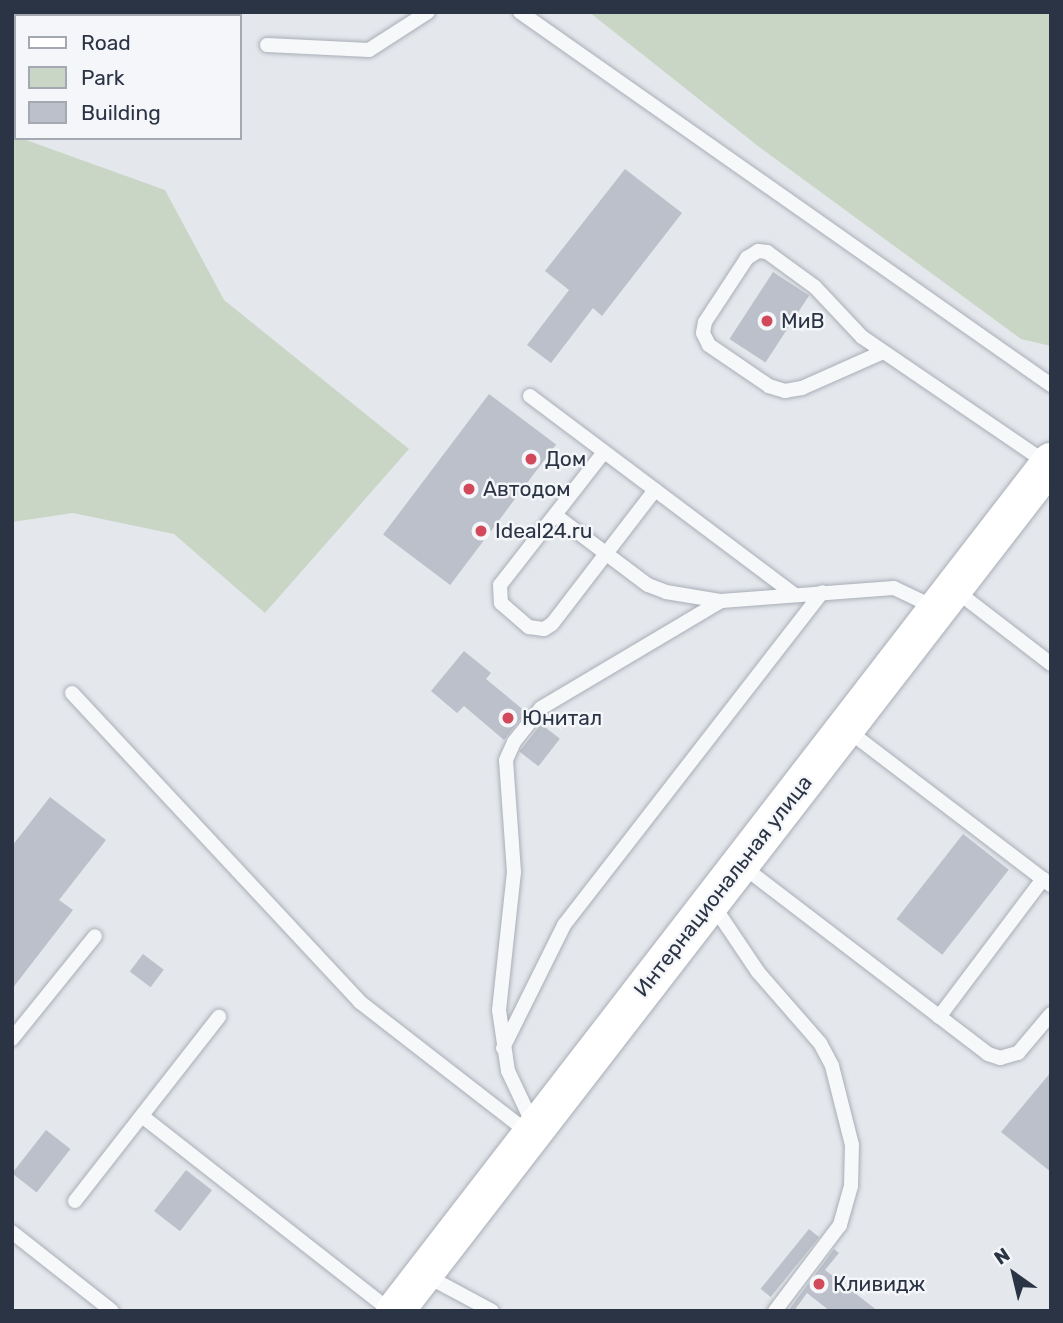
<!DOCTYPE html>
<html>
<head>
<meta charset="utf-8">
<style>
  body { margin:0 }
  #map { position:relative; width:1063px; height:1323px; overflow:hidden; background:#e4e7ec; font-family:Rubik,sans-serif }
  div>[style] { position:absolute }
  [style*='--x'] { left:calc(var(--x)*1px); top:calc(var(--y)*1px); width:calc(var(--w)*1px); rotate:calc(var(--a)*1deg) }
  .green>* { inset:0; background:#c9d6c5 }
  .building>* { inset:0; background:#bbc0ca; transform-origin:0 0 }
  .roads { filter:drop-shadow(0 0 2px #a9aeb7) drop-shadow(0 0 2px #a9aeb7) }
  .lane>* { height:14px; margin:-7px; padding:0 7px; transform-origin:7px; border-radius:7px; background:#f7f8fa }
  .primary>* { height:38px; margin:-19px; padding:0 19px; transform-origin:19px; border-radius:19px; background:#fff }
  .dots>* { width:19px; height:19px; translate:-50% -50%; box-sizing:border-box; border:4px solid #f4f6f9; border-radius:50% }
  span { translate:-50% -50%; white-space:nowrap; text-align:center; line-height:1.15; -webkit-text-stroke:5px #f4f6f9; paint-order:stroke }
  .poi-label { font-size:21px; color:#2b3445 }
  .left { translate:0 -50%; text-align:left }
  .street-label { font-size:21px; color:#2b3445 }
  .frame { position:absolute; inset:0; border:14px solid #2b3445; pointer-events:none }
  .legend { position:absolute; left:14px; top:14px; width:228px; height:126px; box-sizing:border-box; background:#f4f6f9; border:2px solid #a4a8b1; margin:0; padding:9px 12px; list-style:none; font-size:21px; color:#2b3445 }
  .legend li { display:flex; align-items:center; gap:14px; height:35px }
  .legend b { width:35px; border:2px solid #a4a8b1 }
  .north { position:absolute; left:979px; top:1239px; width:70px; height:70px; -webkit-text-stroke:5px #f4f6f9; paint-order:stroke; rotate:326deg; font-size:19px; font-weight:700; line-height:28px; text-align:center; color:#2b3445 }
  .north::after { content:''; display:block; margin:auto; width:24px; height:32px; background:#2b3445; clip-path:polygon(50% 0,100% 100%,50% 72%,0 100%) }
</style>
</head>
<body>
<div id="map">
  <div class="green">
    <i style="clip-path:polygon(589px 12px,1051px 12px,1051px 346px,1021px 339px,758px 146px)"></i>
    <i style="clip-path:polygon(12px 135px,165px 190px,224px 300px,409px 449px,265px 613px,174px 534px,73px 513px,12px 522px)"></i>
  </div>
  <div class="building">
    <i style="clip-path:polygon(625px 169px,682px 213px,602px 316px,593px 308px,551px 363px,527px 345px,569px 290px,545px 271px)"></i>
    <i style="left:773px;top:272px;width:43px;height:80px;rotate:33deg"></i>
    <i style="left:489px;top:394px;width:84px;height:176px;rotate:37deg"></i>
    <i style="clip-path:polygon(464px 651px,491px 673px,486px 679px,526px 712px,504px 740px,464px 706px,457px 713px,431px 691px)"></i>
    <i style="left:541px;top:724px;width:24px;height:35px;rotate:38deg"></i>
    <i style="clip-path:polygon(50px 797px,106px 840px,59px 900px,73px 910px,12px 989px,12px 846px)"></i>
    <i style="left:963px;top:834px;width:58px;height:108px;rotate:38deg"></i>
    <i style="left:143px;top:954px;width:26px;height:22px;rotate:37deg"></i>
    <i style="clip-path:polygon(1051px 1072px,1051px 1172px,1001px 1132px)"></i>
    <i style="left:46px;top:1130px;width:31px;height:55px;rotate:38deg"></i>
    <i style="left:186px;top:1170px;width:33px;height:52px;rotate:38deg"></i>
    <i style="left:809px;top:1229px;width:13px;height:77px;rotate:39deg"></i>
    <i style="clip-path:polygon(834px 1249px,839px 1253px,825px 1270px,878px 1311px,830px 1311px,807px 1293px,794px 1311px,788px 1311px)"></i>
  </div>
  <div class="roads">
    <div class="lane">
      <i style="--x:520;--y:12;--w:649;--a:35.09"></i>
      <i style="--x:267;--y:45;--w:102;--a:2.8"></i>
      <i style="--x:369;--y:50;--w:70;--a:-32.8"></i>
      <i style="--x:883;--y:352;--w:89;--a:156"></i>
      <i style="--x:802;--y:388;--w:17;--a:170"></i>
      <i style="--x:785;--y:391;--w:17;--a:-163"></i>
      <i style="--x:769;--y:386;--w:73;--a:-145.7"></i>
      <i style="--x:709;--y:345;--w:13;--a:-117"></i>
      <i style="--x:703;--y:333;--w:11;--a:-80"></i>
      <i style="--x:705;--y:322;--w:77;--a:-56.7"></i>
      <i style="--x:747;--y:258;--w:13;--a:-32"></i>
      <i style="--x:758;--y:251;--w:9;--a:6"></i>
      <i style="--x:767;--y:252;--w:59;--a:36.1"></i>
      <i style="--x:815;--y:287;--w:69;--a:46.8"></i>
      <i style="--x:862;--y:337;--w:225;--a:34.3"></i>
      <i style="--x:530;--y:396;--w:331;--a:36.9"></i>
      <i style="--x:604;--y:452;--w:169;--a:128"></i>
      <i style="--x:500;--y:585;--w:18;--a:87"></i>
      <i style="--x:501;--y:603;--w:37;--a:41"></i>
      <i style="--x:529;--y:627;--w:15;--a:8"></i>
      <i style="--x:544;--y:629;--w:9;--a:-32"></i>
      <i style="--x:552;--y:624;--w:169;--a:-52.5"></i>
      <i style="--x:555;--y:515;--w:116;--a:37"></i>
      <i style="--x:648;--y:585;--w:19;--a:21"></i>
      <i style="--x:666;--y:592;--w:56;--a:9.3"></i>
      <i style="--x:721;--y:601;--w:173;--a:-4.3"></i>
      <i style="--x:894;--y:588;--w:47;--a:25.5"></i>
      <i style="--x:955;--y:590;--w:121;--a:37.6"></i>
      <i style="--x:72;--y:693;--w:422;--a:47"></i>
      <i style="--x:360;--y:1002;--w:214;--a:37.8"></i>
      <i style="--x:846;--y:729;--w:258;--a:37.3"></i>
      <i style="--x:741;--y:865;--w:311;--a:37.4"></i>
      <i style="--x:988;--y:1054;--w:13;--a:18"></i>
      <i style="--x:1000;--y:1058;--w:19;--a:-16"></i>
      <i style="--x:1018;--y:1053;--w:51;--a:-49.8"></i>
      <i style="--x:713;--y:905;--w:81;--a:56.1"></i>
      <i style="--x:758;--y:972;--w:94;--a:48.9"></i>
      <i style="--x:820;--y:1043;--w:26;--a:62"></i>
      <i style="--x:832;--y:1066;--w:81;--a:75.8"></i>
      <i style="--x:852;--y:1145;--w:41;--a:91.4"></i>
      <i style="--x:851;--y:1186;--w:41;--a:105.8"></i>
      <i style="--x:840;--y:1225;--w:108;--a:127.1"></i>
      <i style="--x:939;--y:1017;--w:173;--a:-53"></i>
      <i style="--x:12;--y:1039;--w:132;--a:-51.1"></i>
      <i style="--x:503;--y:1048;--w:137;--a:-63.6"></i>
      <i style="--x:564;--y:925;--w:421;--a:-52.2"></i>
      <i style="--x:142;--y:1116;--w:316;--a:38.1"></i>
      <i style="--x:534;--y:1126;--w:61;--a:-115.3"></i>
      <i style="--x:508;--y:1071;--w:62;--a:-98.4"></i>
      <i style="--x:499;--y:1010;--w:139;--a:-83.8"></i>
      <i style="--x:514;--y:872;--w:112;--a:-94.1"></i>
      <i style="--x:506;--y:760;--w:20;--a:-66"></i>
      <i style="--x:514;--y:742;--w:43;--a:-51.5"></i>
      <i style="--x:541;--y:708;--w:209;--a:-30.7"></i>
      <i style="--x:75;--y:1201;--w:234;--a:-52"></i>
      <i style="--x:12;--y:1232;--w:127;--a:38.3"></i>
      <i style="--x:425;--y:1275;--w:76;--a:28.2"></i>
    </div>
    <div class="primary">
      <i style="--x:395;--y:1311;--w:1073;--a:-52.31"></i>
    </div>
  </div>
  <div class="dots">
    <i style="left:767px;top:321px;background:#d1495b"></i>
    <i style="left:531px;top:459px;background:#d1495b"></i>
    <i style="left:469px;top:489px;background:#d1495b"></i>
    <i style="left:481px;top:531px;background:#d1495b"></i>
    <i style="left:508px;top:718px;background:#d1495b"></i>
    <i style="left:819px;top:1284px;background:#d1495b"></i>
  </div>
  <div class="poi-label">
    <span class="left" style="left:781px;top:321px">МиВ</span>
    <span class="left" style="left:545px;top:459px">Дом</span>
    <span class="left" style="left:483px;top:489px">Автодом</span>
    <span class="left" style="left:495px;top:531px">Ideal24.ru</span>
    <span class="left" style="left:522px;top:718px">Юнитал</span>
    <span class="left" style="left:833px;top:1284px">Кливидж</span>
  </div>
  <div class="street-label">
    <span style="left:723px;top:886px;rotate:-52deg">Интернациональная улица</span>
  </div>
  <div class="frame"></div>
  <ul class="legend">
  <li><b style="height:9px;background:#fff"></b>Road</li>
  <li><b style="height:19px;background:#c9d6c5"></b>Park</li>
  <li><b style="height:19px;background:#bbc0ca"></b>Building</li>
  </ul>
  <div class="north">N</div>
</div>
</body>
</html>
